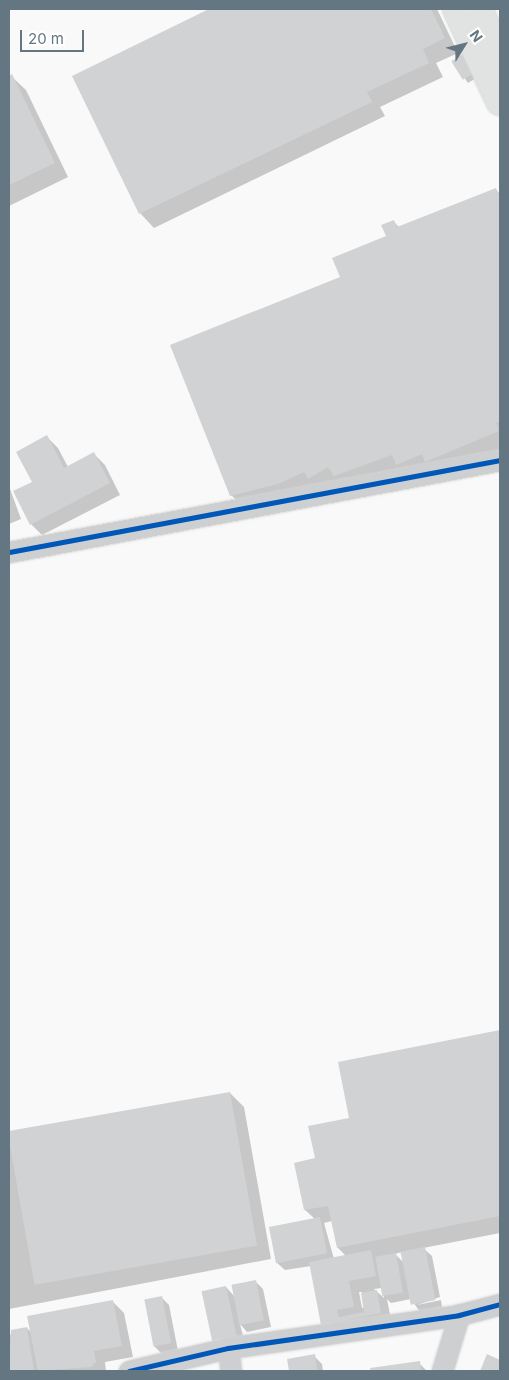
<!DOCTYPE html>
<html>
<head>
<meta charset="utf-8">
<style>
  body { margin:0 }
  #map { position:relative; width:509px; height:1380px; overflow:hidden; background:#f9f9f9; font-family:Inter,sans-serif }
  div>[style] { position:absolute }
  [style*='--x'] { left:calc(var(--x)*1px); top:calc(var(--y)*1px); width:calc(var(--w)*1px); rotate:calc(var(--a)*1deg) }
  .shadow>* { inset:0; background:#0003 }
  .building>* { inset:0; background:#d0d2d3; transform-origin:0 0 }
  .roads { filter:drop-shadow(0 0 1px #d5d6d7) drop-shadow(0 0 1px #d5d6d7) }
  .minor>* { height:21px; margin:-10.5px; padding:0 10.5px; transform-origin:10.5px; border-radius:10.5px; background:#cecfd0 }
  .secondary>* { height:28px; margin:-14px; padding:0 14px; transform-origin:14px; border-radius:14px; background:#e1e2e2 }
  .cycleway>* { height:5px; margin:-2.5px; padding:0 2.5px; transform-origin:2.5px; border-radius:2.5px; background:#0057b8 }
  span { translate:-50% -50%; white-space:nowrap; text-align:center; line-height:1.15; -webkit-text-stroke:5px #fff; paint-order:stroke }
  .frame { position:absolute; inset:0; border:10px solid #657683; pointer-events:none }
  .north { position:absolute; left:439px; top:20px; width:50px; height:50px; -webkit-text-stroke:4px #fff; paint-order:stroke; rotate:54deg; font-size:14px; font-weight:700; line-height:20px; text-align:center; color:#657683 }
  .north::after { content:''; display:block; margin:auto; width:18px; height:22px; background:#657683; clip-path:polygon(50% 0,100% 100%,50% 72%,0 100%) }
  .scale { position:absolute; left:20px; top:30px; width:64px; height:22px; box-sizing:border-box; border:2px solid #657683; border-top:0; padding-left:6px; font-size:15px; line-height:18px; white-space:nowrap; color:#657683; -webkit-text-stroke:4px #fff; paint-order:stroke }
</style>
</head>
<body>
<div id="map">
  <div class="shadow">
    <i style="clip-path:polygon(212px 9px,437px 9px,458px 53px,436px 63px,443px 77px,380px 107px,385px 116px,154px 228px,140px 213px,73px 76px)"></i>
    <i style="clip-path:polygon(453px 61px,484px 73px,468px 83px)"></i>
    <i style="clip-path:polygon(11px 76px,26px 90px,68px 177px,9px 206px,9px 77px)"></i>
    <i style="clip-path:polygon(496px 190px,500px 194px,500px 450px,246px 509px,231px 495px,341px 278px,387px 237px,394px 222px,400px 228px)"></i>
    <i style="clip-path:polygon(47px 437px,58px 448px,68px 467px,94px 454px,105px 465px,120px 495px,42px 535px,31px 524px,34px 482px)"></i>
    <i style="clip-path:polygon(9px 486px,21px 519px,9px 524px)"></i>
    <i style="clip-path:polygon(evenodd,499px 1031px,500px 1233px,423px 1248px,432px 1256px,440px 1297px,417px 1305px,441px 1300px,442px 1307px,420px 1312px,411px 1299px,391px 1303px,387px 1299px,392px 1325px,334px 1336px,311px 1266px,285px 1270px,277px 1263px,315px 1219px,305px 1210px,316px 1159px,351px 1119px,499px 1031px,332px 1221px,338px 1248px,346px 1256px,334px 1259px,324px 1223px,332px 1221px,499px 1031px,402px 1252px,404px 1263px,395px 1254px,402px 1252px,499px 1031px,382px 1288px,384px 1298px,374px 1289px,382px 1288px,499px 1031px,359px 1292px,362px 1292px,365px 1307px,362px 1308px,359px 1292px)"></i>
    <i style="clip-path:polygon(230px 1093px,244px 1107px,271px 1259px,9px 1309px,9px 1138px)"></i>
    <i style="clip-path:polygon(255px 1281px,263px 1289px,271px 1327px,247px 1332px,240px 1324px,245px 1344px,221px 1349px,226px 1287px,234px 1296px)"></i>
    <i style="clip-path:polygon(162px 1298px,169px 1305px,178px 1351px,162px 1354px,154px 1346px)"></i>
    <i style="clip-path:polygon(113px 1302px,124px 1313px,133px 1357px,105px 1362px,106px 1371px,9px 1371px,9px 1338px,12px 1331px,27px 1328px,32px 1333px)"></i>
    <i style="clip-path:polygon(314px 1356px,322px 1364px,323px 1371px,291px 1371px,289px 1360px)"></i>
    <i style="clip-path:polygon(419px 1363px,427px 1371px,372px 1371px,372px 1369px)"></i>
  </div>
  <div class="building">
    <i style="clip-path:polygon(209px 9px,431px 9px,445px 38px,423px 49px,429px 63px,367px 92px,372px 102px,139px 214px,72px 76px)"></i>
    <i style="left:469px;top:50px;width:22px;height:21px;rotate:58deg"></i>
    <i style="clip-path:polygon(12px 74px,55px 163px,9px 185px,9px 76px)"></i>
    <i style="clip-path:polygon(496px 188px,500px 198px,500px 421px,496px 423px,499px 431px,425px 462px,422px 454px,396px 465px,392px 455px,334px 476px,328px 467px,308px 479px,304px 472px,278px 484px,230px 496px,170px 345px,340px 277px,332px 258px,386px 236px,381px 225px,394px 220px,397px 227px)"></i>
    <i style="clip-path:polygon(47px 435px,64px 468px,94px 452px,110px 483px,30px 525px,13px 491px,32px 482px,16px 452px)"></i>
    <i style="clip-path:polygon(500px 1030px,500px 1216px,337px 1248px,328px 1206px,304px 1210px,294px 1163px,315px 1158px,308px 1126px,349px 1118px,338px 1062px)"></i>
    <i style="left:230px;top:1092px;width:156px;height:226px;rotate:80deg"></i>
    <i style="left:320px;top:1217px;width:37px;height:52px;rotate:79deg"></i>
    <i style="left:425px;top:1247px;width:54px;height:25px;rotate:79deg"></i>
    <i style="clip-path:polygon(371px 1250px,376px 1276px,349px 1281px,354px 1307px,337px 1310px,339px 1317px,364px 1312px,361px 1293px,377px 1290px,381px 1313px,321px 1325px,309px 1262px)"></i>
    <i style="left:396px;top:1253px;width:40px;height:21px;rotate:80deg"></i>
    <i style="left:256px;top:1280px;width:41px;height:25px;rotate:79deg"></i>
    <i style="left:226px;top:1286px;width:51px;height:25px;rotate:78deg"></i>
    <i style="left:162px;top:1296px;width:48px;height:18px;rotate:79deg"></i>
    <i style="clip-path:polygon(113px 1300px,122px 1346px,94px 1351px,96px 1362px,91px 1367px,38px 1371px,27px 1316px)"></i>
    <i style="clip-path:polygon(27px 1327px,34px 1371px,9px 1371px,11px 1330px)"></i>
    <i style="clip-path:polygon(315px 1354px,317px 1371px,289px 1371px,287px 1359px)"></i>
    <i style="clip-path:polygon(487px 1354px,500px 1360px,500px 1371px,480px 1371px)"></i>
    <i style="clip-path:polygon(420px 1361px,421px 1371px,371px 1371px,370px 1368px)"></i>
  </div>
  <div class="roads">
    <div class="minor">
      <i style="--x:9;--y:552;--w:500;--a:-10.6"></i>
      <i style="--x:228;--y:1348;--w:23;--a:83"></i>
      <i style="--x:129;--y:1371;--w:102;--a:-13.1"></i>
      <i style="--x:228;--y:1348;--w:233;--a:-8.1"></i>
      <i style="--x:459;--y:1315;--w:42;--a:-15"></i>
      <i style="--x:442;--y:1371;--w:59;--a:-73.1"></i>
    </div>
    <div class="secondary">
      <i style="--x:457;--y:9;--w:102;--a:64.9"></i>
      <i style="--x:478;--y:9;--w:53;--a:65.4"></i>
    </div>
  </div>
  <div class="cycleway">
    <i style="--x:9;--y:552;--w:500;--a:-10.6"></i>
    <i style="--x:129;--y:1371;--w:102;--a:-13.1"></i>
    <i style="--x:228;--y:1348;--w:233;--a:-8.1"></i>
    <i style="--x:459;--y:1315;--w:42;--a:-15"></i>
  </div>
  <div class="frame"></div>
  <div class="north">N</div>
  <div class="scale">20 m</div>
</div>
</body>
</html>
